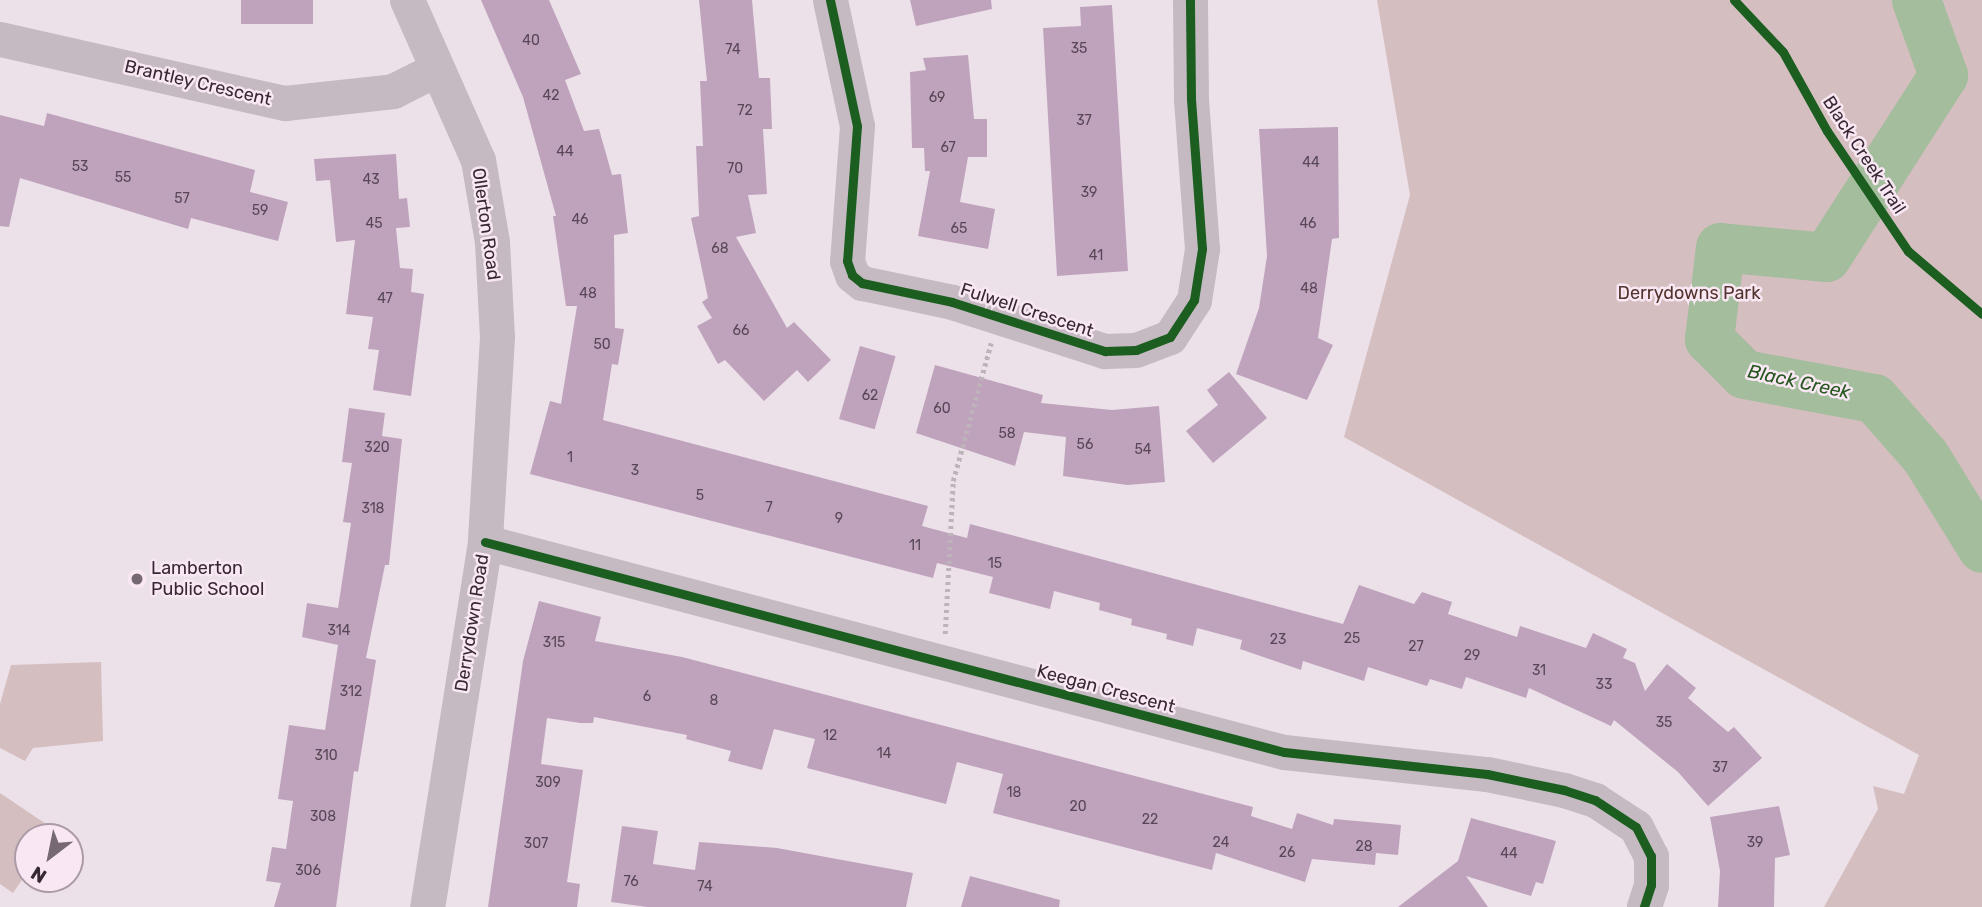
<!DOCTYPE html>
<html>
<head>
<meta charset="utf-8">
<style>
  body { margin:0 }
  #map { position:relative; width:1982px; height:907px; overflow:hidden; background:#ece1e9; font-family:Rubik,sans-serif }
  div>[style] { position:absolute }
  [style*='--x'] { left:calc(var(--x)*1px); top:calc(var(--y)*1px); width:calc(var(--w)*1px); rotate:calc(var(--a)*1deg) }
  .green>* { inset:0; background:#d4bebf }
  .river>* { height:49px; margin:-24.5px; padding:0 24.5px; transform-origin:24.5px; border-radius:24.5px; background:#a3bd9d }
  .building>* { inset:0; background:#bfa3bd; transform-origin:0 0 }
  .path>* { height:4.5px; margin-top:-2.25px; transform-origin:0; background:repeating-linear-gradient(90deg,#beb2bb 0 3.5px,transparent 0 7px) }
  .minor>* { height:35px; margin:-17.5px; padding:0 17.5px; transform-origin:17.5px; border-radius:17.5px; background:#c5bac2 }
  .cycleway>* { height:9px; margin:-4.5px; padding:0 4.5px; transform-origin:4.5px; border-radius:4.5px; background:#1b5e20 }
  .dots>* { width:19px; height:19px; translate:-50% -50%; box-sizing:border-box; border:4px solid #f9e8f3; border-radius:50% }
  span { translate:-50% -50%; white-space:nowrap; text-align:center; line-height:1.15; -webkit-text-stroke:5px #f9e8f3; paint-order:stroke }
  .number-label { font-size:14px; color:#584756 }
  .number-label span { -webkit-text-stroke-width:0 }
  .street-label { font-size:18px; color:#362834 }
  .park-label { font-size:18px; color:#53332d }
  .poi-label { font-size:18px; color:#362834 }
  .left { translate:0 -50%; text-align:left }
  .water-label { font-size:19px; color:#26561f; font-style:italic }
  .north { position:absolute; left:14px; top:823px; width:70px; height:70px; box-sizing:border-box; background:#f9e8f3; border:2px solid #ab9ba7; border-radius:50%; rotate:212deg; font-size:19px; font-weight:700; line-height:28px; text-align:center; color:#362834 }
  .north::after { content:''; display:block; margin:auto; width:24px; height:32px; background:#766973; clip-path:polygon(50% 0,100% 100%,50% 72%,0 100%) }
</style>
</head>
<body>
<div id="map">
  <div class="green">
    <i style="clip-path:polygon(1377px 0,1982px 0,1982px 907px,1824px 907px,1878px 809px,1873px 786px,1904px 794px,1919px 755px,1344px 437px,1410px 195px)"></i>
    <i style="clip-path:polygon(101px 662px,103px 741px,33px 748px,25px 761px,0 748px,0 704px,11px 665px)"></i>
    <i style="clip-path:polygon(0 793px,55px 830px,51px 837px,28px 837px,28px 871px,13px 893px,0 884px)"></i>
  </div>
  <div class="river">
    <i style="--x:1916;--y:0;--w:80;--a:70.2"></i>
    <i style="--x:1943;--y:75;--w:216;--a:122.7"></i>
    <i style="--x:1826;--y:257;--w:106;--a:-174.6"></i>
    <i style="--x:1720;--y:247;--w:93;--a:96.8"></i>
    <i style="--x:1709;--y:339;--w:49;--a:45"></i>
    <i style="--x:1744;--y:374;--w:132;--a:10.5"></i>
    <i style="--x:1874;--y:398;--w:77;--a:48.7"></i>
    <i style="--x:1925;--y:456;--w:108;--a:58.2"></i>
  </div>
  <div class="building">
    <i style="left:241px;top:0;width:72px;height:24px"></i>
    <i style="clip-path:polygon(481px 0,549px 0,581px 74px,565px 80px,584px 131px,599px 129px,612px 175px,621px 174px,628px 233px,614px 235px,615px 328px,624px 329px,618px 365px,612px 364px,603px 420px,928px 506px,922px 526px,967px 538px,970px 524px,1343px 624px,1359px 585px,1414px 604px,1422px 592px,1452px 602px,1448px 614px,1517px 637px,1520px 626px,1586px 648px,1593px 633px,1627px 649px,1623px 658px,1635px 663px,1645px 691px,1667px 664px,1696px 688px,1688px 698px,1728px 732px,1734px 727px,1762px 758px,1708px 806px,1678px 772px,1614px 720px,1611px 726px,1529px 688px,1526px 698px,1466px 677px,1462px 689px,1430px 679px,1427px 686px,1368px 667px,1364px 681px,1303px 661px,1301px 670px,1240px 649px,1242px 640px,1197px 628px,1193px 646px,1166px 639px,1167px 634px,1131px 625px,1132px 619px,1099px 610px,1100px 603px,1054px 591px,1050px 609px,989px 593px,993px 577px,937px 563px,933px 578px,530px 474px,550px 401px,561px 404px,577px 306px,566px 306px,553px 216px,556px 216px,523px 97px)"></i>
    <i style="clip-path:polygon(699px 0,752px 0,759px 78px,770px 78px,772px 129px,763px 129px,767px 194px,748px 195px,756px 233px,736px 237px,787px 328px,794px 322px,831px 360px,808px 382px,797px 370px,764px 401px,725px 360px,718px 364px,697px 326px,712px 318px,702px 302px,708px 298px,691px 218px,699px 216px,696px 146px,703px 146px,700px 81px,707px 81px)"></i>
    <i style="clip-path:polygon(910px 0,991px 0,992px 9px,916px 26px)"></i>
    <i style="clip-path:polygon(1112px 5px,1128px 271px,1057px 276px,1043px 28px,1081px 26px,1080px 7px)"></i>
    <i style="clip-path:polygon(968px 55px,974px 119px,987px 119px,987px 157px,968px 157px,960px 202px,995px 209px,988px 249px,918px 236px,930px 171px,925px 171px,924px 148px,912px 148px,910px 72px,926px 70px,923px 58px)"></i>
    <i style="clip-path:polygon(47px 113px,255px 170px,250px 192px,288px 202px,278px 241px,191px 218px,188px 229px,20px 178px,9px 227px,0 226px,0 115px,44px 126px)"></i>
    <i style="clip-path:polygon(1338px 127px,1339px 238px,1332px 239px,1318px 338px,1333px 345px,1307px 400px,1236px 374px,1259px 308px,1267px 256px,1259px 129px)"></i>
    <i style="clip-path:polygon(396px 154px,399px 199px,407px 198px,410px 227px,396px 228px,400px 268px,413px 269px,411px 292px,424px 294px,411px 396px,373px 390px,379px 350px,368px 349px,373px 317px,346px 314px,355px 240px,336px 242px,330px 180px,316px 181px,314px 159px)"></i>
    <i style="left:860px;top:346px;width:37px;height:76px;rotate:16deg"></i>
    <i style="clip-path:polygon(935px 365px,1043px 395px,1041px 403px,1112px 410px,1159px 406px,1165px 482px,1127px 485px,1063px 476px,1066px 437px,1024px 432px,1015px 466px,916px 433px)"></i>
    <i style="clip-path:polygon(1229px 372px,1267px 418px,1213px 463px,1186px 431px,1218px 405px,1207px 390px)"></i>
    <i style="clip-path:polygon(349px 408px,385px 413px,382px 436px,402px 439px,389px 565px,385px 565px,366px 658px,376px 660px,358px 772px,354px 771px,336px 907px,274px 907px,281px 883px,266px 881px,272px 847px,286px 849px,293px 801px,278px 799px,289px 725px,325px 730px,338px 645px,302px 637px,307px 603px,338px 608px,351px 523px,343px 522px,352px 463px,342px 462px)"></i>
    <i style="clip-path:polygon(539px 601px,601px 617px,595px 641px,682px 657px,1253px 807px,1251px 816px,1292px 829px,1297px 813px,1333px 825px,1334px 819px,1401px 825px,1398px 855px,1376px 853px,1375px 865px,1312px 859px,1305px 882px,1216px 853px,1212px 870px,993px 813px,1003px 774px,957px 762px,946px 804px,807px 768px,815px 739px,774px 729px,762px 770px,728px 761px,731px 751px,686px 739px,687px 735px,594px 717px,593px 723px,580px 723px,547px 718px,541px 764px,583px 770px,567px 882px,580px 884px,577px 907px,488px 907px,523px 661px)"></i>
    <i style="clip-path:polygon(1779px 806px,1790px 855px,1775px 858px,1774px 907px,1718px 907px,1720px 871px,1710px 817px)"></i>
    <i style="clip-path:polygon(1471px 818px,1556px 841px,1543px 884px,1536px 882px,1531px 896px,1466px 876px,1488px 907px,1398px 907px,1458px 861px)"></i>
    <i style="clip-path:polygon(622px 826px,658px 831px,653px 864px,695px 870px,699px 842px,777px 848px,913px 873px,906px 907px,647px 907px,611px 902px)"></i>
    <i style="clip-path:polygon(970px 876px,1060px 900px,1059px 907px,961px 907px)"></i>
  </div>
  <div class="path">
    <i style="--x:945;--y:634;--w:153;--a:-87"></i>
    <i style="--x:953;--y:481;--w:143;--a:-74.6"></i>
  </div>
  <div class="minor">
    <i style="--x:407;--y:0;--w:175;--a:66.1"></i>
    <i style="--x:478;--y:160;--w:83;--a:80.3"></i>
    <i style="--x:492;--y:242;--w:95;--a:87"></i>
    <i style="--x:497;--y:337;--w:205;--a:93.4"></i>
    <i style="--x:485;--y:542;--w:370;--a:99"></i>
    <i style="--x:830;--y:0;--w:129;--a:77.9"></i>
    <i style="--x:857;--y:126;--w:135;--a:94.2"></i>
    <i style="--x:847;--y:261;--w:15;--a:70"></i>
    <i style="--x:852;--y:275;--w:13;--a:39"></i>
    <i style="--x:862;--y:283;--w:92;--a:11.9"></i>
    <i style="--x:952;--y:302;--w:161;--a:17.8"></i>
    <i style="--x:1105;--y:351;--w:31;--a:-2"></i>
    <i style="--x:1136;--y:350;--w:36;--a:-21"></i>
    <i style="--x:1170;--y:337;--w:44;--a:-57"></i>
    <i style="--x:1194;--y:300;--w:52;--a:-81.1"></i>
    <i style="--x:1202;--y:249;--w:150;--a:-94.2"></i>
    <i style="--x:1191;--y:99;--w:99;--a:-90.6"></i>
    <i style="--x:0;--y:39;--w:292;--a:12.7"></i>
    <i style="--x:285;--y:103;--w:109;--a:-6.3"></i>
    <i style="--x:393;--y:91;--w:47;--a:-26.6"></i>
    <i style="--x:485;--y:542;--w:826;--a:14.73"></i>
    <i style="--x:1284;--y:752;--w:204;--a:6.2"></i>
    <i style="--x:1487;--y:774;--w:79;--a:11.7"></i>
    <i style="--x:1564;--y:790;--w:33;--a:18"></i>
    <i style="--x:1595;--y:800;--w:49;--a:33.4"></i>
    <i style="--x:1636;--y:827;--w:33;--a:63"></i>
    <i style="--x:1651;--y:856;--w:29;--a:90"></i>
    <i style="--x:1651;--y:885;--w:23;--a:108"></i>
  </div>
  <div class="cycleway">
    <i style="--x:830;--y:0;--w:129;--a:77.9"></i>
    <i style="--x:857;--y:126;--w:135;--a:94.2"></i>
    <i style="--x:847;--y:261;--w:15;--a:70"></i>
    <i style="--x:852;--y:275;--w:13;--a:39"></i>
    <i style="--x:862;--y:283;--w:92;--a:11.9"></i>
    <i style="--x:952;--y:302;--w:161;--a:17.8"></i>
    <i style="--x:1105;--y:351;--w:31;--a:-2"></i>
    <i style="--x:1136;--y:350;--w:36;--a:-21"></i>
    <i style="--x:1170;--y:337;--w:44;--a:-57"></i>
    <i style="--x:1194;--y:300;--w:52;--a:-81.1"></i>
    <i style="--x:1202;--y:249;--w:150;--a:-94.2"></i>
    <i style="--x:1191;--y:99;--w:99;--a:-90.6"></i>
    <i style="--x:1734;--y:0;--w:71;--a:46.7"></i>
    <i style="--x:1783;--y:52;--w:90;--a:60.9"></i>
    <i style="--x:1827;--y:131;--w:145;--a:56"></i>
    <i style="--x:1908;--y:251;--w:97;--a:40.4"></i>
    <i style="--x:485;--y:542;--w:826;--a:14.73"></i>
    <i style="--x:1284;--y:752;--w:204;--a:6.2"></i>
    <i style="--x:1487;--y:774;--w:79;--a:11.7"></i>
    <i style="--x:1564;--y:790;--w:33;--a:18"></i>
    <i style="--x:1595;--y:800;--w:49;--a:33.4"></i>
    <i style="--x:1636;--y:827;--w:33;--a:63"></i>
    <i style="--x:1651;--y:856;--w:29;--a:90"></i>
    <i style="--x:1651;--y:885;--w:23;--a:108"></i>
  </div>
  <div class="dots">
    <i style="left:137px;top:579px;background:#766973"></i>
  </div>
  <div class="number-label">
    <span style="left:531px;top:41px">40</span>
    <span style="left:1079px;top:49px">35</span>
    <span style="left:733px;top:50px">74</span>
    <span style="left:551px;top:96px">42</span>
    <span style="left:937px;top:98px">69</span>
    <span style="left:745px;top:111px">72</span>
    <span style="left:1084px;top:121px">37</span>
    <span style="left:948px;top:148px">67</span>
    <span style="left:565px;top:152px">44</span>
    <span style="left:1311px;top:163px">44</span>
    <span style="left:80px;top:167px">53</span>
    <span style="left:735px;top:169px">70</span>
    <span style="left:123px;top:178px">55</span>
    <span style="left:371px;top:180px">43</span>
    <span style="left:1089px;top:193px">39</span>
    <span style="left:182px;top:199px">57</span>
    <span style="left:260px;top:211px">59</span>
    <span style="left:580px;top:220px">46</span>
    <span style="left:374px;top:224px">45</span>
    <span style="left:1308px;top:224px">46</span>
    <span style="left:959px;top:229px">65</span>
    <span style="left:720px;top:249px">68</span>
    <span style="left:1096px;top:256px">41</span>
    <span style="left:1309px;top:289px">48</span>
    <span style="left:588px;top:294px">48</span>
    <span style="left:385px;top:299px">47</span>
    <span style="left:741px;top:331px">66</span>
    <span style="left:602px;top:345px">50</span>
    <span style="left:870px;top:396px">62</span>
    <span style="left:942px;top:409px">60</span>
    <span style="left:1007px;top:434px">58</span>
    <span style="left:1085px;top:445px">56</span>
    <span style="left:377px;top:448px">320</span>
    <span style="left:1143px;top:450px">54</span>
    <span style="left:570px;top:458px">1</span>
    <span style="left:635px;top:471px">3</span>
    <span style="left:700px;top:496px">5</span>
    <span style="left:769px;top:508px">7</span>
    <span style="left:373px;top:509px">318</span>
    <span style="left:839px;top:519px">9</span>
    <span style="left:915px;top:546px">11</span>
    <span style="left:995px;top:564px">15</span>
    <span style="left:339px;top:631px">314</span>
    <span style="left:1352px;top:639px">25</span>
    <span style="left:1278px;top:640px">23</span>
    <span style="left:554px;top:643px">315</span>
    <span style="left:1416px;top:647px">27</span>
    <span style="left:1472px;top:656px">29</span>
    <span style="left:1539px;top:671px">31</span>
    <span style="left:1604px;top:685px">33</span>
    <span style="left:351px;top:692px">312</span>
    <span style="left:647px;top:697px">6</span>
    <span style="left:714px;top:701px">8</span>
    <span style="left:1664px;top:723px">35</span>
    <span style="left:830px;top:736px">12</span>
    <span style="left:884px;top:754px">14</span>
    <span style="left:326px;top:756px">310</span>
    <span style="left:1720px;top:768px">37</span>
    <span style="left:548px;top:783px">309</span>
    <span style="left:1014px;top:793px">18</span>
    <span style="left:1078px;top:807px">20</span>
    <span style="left:323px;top:817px">308</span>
    <span style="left:1150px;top:820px">22</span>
    <span style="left:1221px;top:843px">24</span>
    <span style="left:1755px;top:843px">39</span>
    <span style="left:536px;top:844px">307</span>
    <span style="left:1364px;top:847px">28</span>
    <span style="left:1287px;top:853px">26</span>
    <span style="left:1509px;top:854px">44</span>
    <span style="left:308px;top:871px">306</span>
    <span style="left:631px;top:882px">76</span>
    <span style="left:705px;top:887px">74</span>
  </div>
  <div class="street-label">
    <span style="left:198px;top:83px;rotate:13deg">Brantley Crescent</span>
    <span style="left:1864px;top:155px;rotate:57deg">Black Creek Trail</span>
    <span style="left:486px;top:224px;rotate:82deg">Ollerton Road</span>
    <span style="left:1027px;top:310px;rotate:18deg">Fulwell Crescent</span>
    <span style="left:472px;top:623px;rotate:-81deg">Derrydown Road</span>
    <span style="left:1106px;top:689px;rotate:15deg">Keegan Crescent</span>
  </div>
  <div class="park-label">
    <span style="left:1689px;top:293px">Derrydowns Park</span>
  </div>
  <div class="poi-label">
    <span class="left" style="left:151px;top:579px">Lamberton<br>Public School</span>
  </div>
  <div class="water-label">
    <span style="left:1799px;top:382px;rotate:12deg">Black Creek</span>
  </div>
  <div class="north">N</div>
</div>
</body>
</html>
